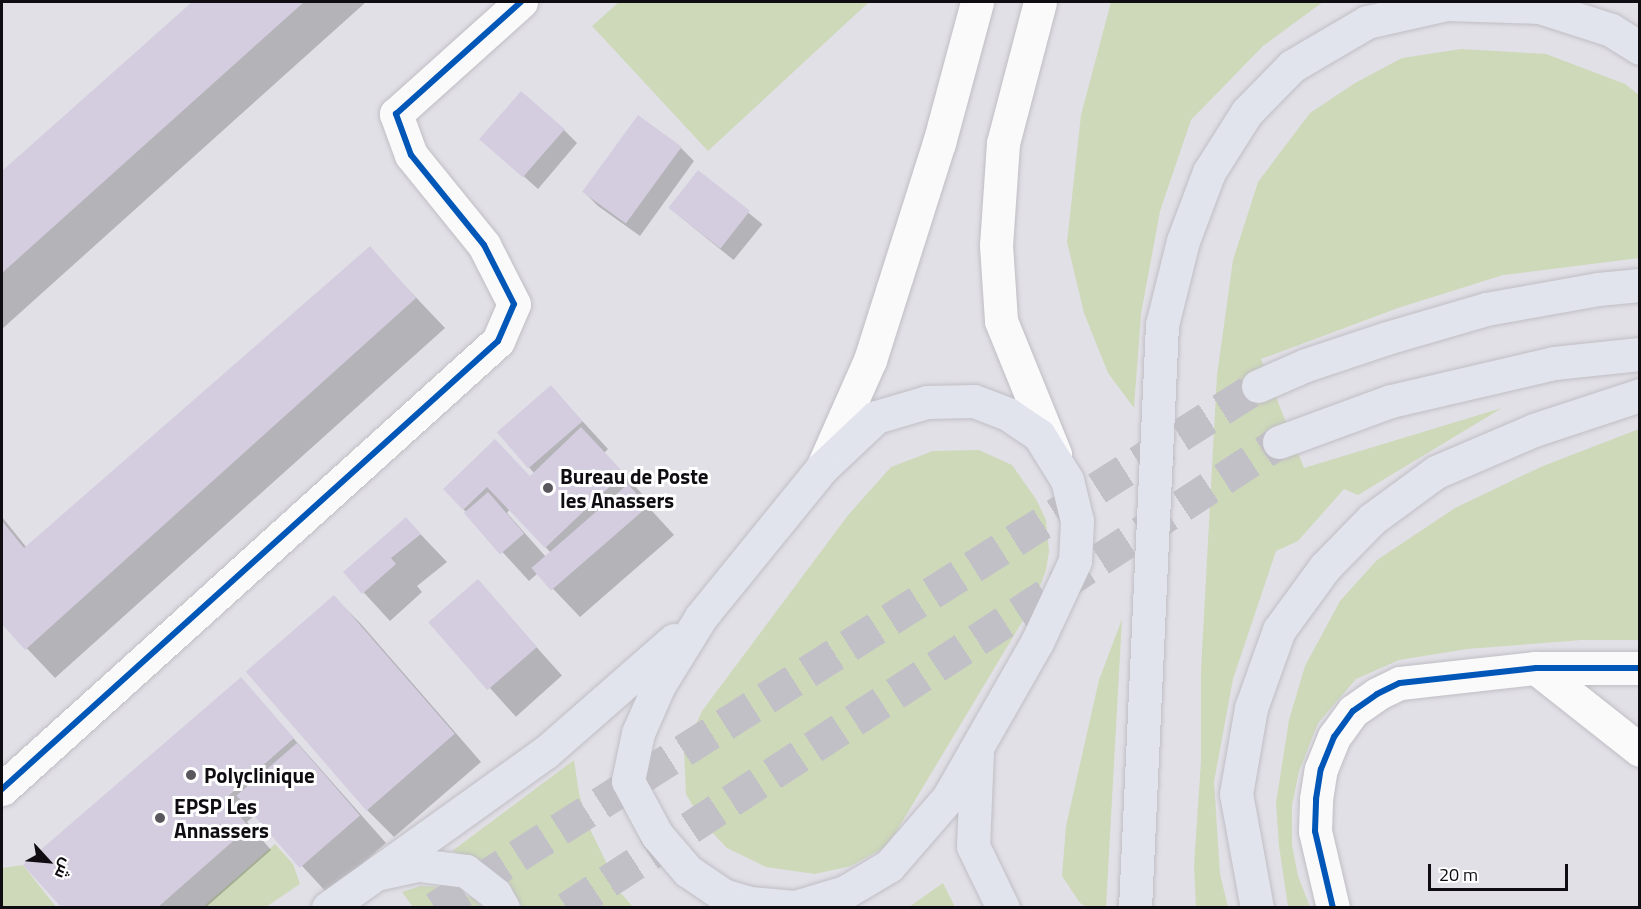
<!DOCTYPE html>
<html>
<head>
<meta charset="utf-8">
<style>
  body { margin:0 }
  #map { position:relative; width:1641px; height:909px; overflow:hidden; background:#e2e0e7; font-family:"Titillium Web",Cairo,sans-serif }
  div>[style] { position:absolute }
  .green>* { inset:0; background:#cdd9b9 }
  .shadow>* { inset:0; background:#0003; transform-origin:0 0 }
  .building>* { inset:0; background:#d4cddf; transform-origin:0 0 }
  .highway-tunnel>* { height:33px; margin-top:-16.5px; transform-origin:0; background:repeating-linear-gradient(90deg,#c2c0c7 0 33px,transparent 0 49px) }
  .roads { filter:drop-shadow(0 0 2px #c0bec4) drop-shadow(0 0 2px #c0bec4) }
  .street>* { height:33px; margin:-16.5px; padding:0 16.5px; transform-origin:16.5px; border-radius:16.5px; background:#fbfafb }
  .secondary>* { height:33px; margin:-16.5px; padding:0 16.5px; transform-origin:16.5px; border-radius:16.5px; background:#fbfafb }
  .highway>* { height:33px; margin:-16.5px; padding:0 16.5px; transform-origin:16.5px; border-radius:16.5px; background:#e1e4ed }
  .cycleway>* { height:6px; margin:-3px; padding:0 3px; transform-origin:3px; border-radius:3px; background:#0057b8 }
  .dots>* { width:16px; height:16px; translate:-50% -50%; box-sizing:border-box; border:3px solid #fff; border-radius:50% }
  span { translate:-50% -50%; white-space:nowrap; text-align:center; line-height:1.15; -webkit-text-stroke:6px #fff; paint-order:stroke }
  .poi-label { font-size:21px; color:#0f0d11; font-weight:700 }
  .left { translate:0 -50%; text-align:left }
  .frame { position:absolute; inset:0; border:3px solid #0f0d11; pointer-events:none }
  .north { position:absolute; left:18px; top:831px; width:60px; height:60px; -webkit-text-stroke:4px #fff; paint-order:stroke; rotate:116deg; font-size:16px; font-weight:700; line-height:24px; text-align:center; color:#0f0d11 }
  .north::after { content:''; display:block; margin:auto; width:21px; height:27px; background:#0f0d11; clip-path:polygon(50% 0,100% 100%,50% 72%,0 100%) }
  .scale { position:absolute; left:1428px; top:864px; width:140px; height:27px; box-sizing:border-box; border:3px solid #0f0d11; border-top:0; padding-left:8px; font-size:18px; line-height:21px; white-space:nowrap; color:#0f0d11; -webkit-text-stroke:4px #fff; paint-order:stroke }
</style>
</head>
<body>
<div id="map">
  <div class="green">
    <i style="clip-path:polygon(619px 2px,869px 2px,708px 151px,592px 26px)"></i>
    <i style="clip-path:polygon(1111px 2px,1323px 2px,1263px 46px,1191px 120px,1160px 211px,1141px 314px,1134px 408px,1108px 373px,1084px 313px,1067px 242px,1081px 115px)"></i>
    <i style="clip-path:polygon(1461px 49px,1546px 54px,1625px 84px,1639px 95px,1639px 258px,1503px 275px,1398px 308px,1261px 359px,1304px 468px,1502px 408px,1358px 495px,1344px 489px,1298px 541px,1276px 551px,1233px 679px,1214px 782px,1220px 874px,1228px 907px,1196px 908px,1194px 865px,1201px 761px,1201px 670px,1217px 375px,1233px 260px,1258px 182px,1310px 113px,1355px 83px,1402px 58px)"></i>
    <i style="clip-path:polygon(1639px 429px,1639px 640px,1582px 640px,1467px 649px,1399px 660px,1356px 679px,1318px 723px,1299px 771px,1292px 805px,1292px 845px,1298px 876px,1310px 907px,1288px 907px,1279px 846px,1276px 803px,1289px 720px,1305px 666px,1340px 601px,1377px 560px,1455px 508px,1543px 466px)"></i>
    <i style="clip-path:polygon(979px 450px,1012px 465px,1036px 499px,1046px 520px,1049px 551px,1046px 570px,1034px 602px,896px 832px,884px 848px,851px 866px,815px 874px,766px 867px,727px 848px,702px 822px,686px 794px,684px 750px,702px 711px,849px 514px,891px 467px,933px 451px)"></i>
    <i style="clip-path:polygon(1122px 619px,1106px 907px,1087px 907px,1080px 903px,1062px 876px,1066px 826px,1099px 680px)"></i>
    <i style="clip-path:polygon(574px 760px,579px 793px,589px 827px,621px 893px,633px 907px,522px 907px,508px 882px,489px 865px,452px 851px)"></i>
    <i style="clip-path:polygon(275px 844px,293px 864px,300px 884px,266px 907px,203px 907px)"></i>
    <i style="clip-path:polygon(23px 865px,56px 907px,2px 907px,2px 868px)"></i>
    <i style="clip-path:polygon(943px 883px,955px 907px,909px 907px)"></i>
    <i style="clip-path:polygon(420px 886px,442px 887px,475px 899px,481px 907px,413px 907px,402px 892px)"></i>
  </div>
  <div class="shadow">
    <i style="clip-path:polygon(194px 2px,366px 2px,2px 329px,2px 173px)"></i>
    <i style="clip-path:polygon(564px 130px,577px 143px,538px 189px,482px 139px)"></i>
    <i style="clip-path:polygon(681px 148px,694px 161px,640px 236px,598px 206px,585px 193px)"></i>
    <i style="left:698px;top:172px;width:83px;height:46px;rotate:39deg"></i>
    <i style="clip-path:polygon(369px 248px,445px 328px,55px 678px,2px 622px,2px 517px,27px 548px)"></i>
    <i style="clip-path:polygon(evenodd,551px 387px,608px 449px,604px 453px,645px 497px,642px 500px,674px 535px,580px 617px,538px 573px,529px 581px,445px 489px,530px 477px,534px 473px,499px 433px,551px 387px,510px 509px,551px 553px,546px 557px,507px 513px,510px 509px)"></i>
    <i style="clip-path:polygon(406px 519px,447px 562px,417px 586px,422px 592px,390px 621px,345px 572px)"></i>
    <i style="left:477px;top:581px;width:127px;height:62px;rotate:48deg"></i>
    <i style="clip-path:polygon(334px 597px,361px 624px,481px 762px,394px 837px,367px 810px)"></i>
    <i style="clip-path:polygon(241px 679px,386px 843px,328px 894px,255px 815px,247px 822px,271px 850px,205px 908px,64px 908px)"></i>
  </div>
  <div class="building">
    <i style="clip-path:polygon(192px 2px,304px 2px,2px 273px,2px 171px)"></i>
    <i style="left:521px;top:91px;width:58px;height:64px;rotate:41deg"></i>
    <i style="left:638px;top:115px;width:54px;height:95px;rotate:36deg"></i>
    <i style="left:698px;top:170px;width:66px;height:48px;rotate:38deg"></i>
    <i style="clip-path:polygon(370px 246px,416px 298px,25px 650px,2px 624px,2px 521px,24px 548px)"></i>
    <i style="left:551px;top:385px;width:48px;height:72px;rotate:49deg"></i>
    <i style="clip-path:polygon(581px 427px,624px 473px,545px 548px,487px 487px,463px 510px,443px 489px,495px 439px,530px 476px)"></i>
    <i style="left:628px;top:484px;width:30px;height:128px;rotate:49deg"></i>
    <i style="left:488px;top:492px;width:55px;height:32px;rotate:49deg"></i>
    <i style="clip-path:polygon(406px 517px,421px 534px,391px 558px,396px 564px,362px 594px,343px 572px)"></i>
    <i style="left:478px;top:579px;width:90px;height:66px;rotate:49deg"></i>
    <i style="left:334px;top:595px;width:184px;height:117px;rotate:49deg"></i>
    <i style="clip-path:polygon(241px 677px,294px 738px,225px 799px,249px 827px,157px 908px,62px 908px,23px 865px)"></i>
    <i style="left:297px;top:743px;width:96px;height:80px;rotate:49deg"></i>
  </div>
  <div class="highway-tunnel">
    <i style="left:435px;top:908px;width:975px;rotate:-32.39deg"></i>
    <i style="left:567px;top:908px;width:851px;rotate:-33.2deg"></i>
  </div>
  <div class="roads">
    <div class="street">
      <i style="left:1536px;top:668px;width:132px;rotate:38.3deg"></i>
      <i style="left:2px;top:789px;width:668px;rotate:-42.09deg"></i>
      <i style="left:498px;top:341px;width:40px;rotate:-66.6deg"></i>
      <i style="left:514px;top:304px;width:66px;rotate:-117deg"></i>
      <i style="left:484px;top:245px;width:116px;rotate:-129deg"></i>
      <i style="left:411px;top:155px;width:44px;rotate:-110.1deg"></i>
      <i style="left:396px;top:114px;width:168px;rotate:-41.9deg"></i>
    </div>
    <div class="secondary">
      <i style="left:1040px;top:2px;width:146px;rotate:104.7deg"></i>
      <i style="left:1003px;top:143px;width:102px;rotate:93.9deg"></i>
      <i style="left:996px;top:245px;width:76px;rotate:86.2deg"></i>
      <i style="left:1001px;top:321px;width:144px;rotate:67.9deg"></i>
      <i style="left:823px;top:466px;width:116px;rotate:-66.1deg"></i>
      <i style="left:870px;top:360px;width:228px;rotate:-72.4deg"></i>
      <i style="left:939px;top:143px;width:146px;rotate:-74.9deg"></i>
      <i style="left:1333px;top:908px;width:79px;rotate:-103.2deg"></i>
      <i style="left:1315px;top:831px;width:32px;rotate:-88deg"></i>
      <i style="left:1316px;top:799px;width:30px;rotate:-81deg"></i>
      <i style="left:1321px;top:769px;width:35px;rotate:-68deg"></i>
      <i style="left:1334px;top:737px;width:32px;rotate:-54deg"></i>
      <i style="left:1353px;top:711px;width:29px;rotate:-35deg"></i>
      <i style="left:1377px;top:694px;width:25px;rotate:-26deg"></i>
      <i style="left:1400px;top:683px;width:137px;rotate:-6.3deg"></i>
      <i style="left:1536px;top:668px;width:104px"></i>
    </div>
    <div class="highway">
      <i style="left:1524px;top:2px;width:91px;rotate:17.8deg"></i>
      <i style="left:1611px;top:30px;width:34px;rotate:32deg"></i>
      <i style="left:1258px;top:386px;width:52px;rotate:-23.6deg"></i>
      <i style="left:1306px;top:365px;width:85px;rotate:-18.4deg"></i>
      <i style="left:1387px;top:338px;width:103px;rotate:-16.3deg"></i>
      <i style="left:1486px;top:309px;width:114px;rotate:-10.1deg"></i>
      <i style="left:1598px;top:289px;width:42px;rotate:-5.4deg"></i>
      <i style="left:1279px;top:442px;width:119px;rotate:-20.1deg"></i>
      <i style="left:1391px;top:401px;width:167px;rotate:-13.1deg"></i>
      <i style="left:1554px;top:363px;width:86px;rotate:-6deg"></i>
      <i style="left:977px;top:751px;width:95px;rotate:92.4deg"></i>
      <i style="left:973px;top:846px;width:69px;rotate:64.2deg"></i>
      <i style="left:380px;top:873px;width:39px;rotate:-12deg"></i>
      <i style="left:418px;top:865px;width:48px;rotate:7.1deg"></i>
      <i style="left:466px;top:871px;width:37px;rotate:38deg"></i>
      <i style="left:495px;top:894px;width:16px;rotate:60deg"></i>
      <i style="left:328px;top:908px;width:268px;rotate:-35.6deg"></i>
      <i style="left:546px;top:752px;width:170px;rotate:-41.2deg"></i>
      <i style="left:789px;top:908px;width:6px;rotate:-9deg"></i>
      <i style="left:795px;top:907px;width:52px;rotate:-16.7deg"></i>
      <i style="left:845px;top:892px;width:51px;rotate:-30.6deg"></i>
      <i style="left:889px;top:866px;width:90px;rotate:-49.1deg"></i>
      <i style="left:948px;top:798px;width:180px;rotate:-60.3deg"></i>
      <i style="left:1037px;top:642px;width:89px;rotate:-64.9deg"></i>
      <i style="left:1075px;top:561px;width:40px;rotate:-87.1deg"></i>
      <i style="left:1077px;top:521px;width:42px;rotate:-103.7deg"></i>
      <i style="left:1067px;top:480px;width:53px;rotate:-121.9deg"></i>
      <i style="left:1039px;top:435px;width:37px;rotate:-146deg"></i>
      <i style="left:1008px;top:414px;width:36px;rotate:-159deg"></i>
      <i style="left:974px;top:401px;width:47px;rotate:178.8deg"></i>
      <i style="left:927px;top:402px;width:53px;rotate:163.6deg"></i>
      <i style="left:876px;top:417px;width:74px;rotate:136.6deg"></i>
      <i style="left:822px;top:468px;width:192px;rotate:129.1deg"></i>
      <i style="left:701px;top:617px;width:80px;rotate:121.7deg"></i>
      <i style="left:659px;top:685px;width:52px;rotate:113.6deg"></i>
      <i style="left:638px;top:733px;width:49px;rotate:101.8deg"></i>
      <i style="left:628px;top:781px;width:61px;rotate:61.8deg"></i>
      <i style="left:657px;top:835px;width:48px;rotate:49.3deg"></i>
      <i style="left:688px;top:871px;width:42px;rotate:34.4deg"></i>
      <i style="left:723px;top:895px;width:27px;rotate:17deg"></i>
      <i style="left:749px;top:903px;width:46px;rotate:5deg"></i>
      <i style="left:1135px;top:908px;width:584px;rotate:-87.35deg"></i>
      <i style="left:1162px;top:325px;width:87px;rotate:-76deg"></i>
      <i style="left:1183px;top:241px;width:74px;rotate:-69.4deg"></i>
      <i style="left:1209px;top:172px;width:71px;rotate:-57.7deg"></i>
      <i style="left:1247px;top:112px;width:64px;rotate:-45.6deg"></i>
      <i style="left:1292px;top:66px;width:87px;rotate:-30.4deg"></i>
      <i style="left:1367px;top:22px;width:81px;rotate:-12.8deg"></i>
      <i style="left:1446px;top:4px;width:97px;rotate:1.8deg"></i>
      <i style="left:1257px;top:908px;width:116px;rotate:-100.4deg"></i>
      <i style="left:1236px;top:794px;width:87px;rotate:-80.1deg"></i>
      <i style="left:1251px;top:708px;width:83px;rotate:-70.3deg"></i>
      <i style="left:1279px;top:630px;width:78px;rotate:-53.9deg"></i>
      <i style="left:1325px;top:567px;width:67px;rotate:-45.6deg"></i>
      <i style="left:1372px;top:519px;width:79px;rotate:-36.3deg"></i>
      <i style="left:1436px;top:472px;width:107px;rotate:-23.2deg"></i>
      <i style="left:1534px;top:430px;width:112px;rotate:-18.3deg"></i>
    </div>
  </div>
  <div class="cycleway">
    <i style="left:2px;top:789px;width:668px;rotate:-42.09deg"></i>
    <i style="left:498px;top:341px;width:40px;rotate:-66.6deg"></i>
    <i style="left:514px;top:304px;width:66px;rotate:-117deg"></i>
    <i style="left:484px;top:245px;width:116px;rotate:-129deg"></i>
    <i style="left:411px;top:155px;width:44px;rotate:-110.1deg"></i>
    <i style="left:396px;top:114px;width:168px;rotate:-41.9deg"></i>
    <i style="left:1333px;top:908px;width:79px;rotate:-103.2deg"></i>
    <i style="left:1315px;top:831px;width:32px;rotate:-88deg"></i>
    <i style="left:1316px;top:799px;width:30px;rotate:-81deg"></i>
    <i style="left:1321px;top:769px;width:35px;rotate:-68deg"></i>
    <i style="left:1334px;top:737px;width:32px;rotate:-54deg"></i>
    <i style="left:1353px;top:711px;width:29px;rotate:-35deg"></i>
    <i style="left:1377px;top:694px;width:25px;rotate:-26deg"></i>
    <i style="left:1400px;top:683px;width:137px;rotate:-6.3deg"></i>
    <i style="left:1536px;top:668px;width:104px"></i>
  </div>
  <div class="dots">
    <i style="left:548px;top:488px;background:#59575c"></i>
    <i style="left:191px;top:775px;background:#59575c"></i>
    <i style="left:160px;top:818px;background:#59575c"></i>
  </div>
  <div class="poi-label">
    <span class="left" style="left:560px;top:488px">Bureau de Poste<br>les Anassers</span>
    <span class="left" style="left:204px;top:775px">Polyclinique</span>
    <span class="left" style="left:174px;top:818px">EPSP Les<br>Annassers</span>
  </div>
  <div class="frame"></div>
  <div class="north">ش</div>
  <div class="scale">20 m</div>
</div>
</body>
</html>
